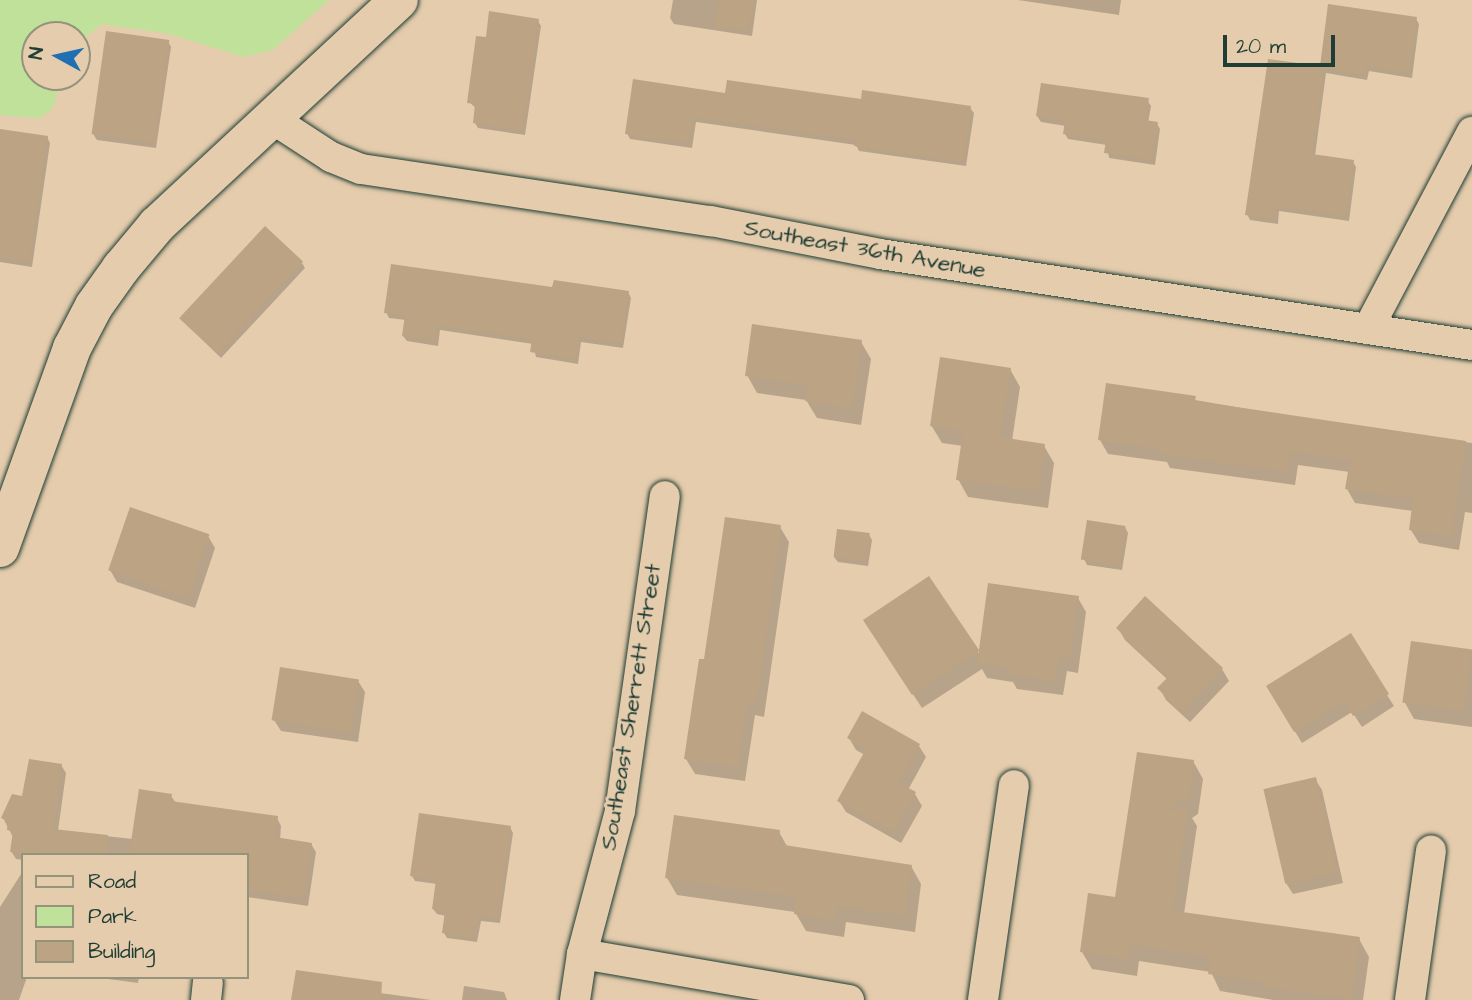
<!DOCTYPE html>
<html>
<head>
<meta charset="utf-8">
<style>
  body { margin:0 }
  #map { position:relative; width:1472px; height:1000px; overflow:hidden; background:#e5ccad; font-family:"Architects Daughter",sans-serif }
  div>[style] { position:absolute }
  .green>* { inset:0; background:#bfe19a }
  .shadow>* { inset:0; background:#0003 }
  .building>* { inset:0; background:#bca383; transform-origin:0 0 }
  .roads { filter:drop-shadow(0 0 2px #1f3d34) drop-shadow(0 0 2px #1f3d34) }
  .minor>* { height:30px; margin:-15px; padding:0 15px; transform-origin:15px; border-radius:15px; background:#e5ccad }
  .primary>* { height:38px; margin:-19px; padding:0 19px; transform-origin:19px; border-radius:19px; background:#e5ccad }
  span { translate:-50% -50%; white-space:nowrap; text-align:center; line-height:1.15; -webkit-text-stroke:6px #e5ccad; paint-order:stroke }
  .street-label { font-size:23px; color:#1f3d34 }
  .legend { position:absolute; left:21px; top:853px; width:228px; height:126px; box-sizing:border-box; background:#e5ccad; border:2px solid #96937d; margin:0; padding:9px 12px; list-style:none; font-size:21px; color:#1f3d34 }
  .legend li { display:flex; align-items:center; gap:14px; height:35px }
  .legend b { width:35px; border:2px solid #96937d }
  .north { position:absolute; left:21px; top:21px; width:70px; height:70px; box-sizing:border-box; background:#e5ccad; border:2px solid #96937d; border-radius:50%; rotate:278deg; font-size:19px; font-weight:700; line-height:28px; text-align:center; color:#1f3d34 }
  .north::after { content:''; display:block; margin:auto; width:24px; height:32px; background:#1f6fb2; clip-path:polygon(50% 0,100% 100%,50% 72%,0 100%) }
  .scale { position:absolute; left:1223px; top:35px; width:112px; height:32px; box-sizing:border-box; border:4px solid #1f3d34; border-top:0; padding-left:9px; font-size:21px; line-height:24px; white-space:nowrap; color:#1f3d34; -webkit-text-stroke:5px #e5ccad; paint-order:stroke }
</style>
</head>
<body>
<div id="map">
  <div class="green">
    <i style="clip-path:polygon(0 0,329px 0,273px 50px,244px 57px,169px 34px,102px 24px,77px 44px,77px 35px,35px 35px,35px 77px,62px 77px,53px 108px,40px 118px,0 115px)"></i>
  </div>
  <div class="shadow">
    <i style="clip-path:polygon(673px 0,757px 0,752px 36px,674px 24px,670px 18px)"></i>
    <i style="clip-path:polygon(1018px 0,1121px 0,1119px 15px)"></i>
    <i style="clip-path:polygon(1416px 19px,1419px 24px,1412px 78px,1369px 71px,1367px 80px,1326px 73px,1315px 156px,1353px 162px,1356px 167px,1349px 221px,1279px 211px,1278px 224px,1250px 220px,1247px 214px,1321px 68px)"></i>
    <i style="clip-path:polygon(538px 21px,541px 26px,525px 135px,478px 128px,475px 123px,477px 109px,469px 102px,487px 39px)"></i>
    <i style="clip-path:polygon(168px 41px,171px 47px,156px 148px,97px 140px,93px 134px)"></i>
    <i style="clip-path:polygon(726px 95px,970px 108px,974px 113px,966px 166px,859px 151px,856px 145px,696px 122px,692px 148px,630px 139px,627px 133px)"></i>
    <i style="clip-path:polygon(1147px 100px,1151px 106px,1148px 123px,1157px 124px,1160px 129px,1155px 165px,1109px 158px,1107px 145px,1068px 139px,1065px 134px,1066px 126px,1041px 122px,1037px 116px)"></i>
    <i style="clip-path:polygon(0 130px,47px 137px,50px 143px,32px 267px,0 262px)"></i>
    <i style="clip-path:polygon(302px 263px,305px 268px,221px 358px,181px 319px)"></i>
    <i style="clip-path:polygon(554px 289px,628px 292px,631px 298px,623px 348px,581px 342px,578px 364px,536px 357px,533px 344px,440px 330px,438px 346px,407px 341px,403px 336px,406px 320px,389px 318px,386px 312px)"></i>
    <i style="clip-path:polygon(861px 342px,871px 359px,861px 425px,817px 418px,806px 400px,757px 393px,747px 375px)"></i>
    <i style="clip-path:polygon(1010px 369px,1020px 387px,1012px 441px,1044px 446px,1054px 463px,1048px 508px,968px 497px,958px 479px,963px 446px,942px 443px,931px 425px)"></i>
    <i style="clip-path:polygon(1108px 385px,1335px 424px,1472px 443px,1472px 513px,1465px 512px,1459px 550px,1419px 543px,1411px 530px,1413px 511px,1355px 503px,1347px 489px,1350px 472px,1298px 465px,1295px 485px,1170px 468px,1167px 462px,1108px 454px,1100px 440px)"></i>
    <i style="clip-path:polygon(780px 527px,789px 542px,764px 717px,755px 715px,745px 781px,695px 774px,686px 759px,705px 661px)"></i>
    <i style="clip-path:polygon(1125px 527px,1128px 533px,1122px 570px,1087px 565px,1084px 559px)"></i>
    <i style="clip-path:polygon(869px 535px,872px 540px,868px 566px,838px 562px,834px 557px)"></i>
    <i style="clip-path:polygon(208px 536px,215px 548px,195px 608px,117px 582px,110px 570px)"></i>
    <i style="clip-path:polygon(929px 578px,980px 655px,1078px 598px,1086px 612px,1078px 673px,1067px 671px,1063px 695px,1017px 689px,1013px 682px,987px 678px,982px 669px,922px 708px,874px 635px)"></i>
    <i style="clip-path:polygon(1146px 598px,1222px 669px,1229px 681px,1190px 722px,1166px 700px,1160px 689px,1168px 680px,1125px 640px,1118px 628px)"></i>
    <i style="clip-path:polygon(1472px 652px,1472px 727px,1414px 719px,1404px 701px)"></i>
    <i style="clip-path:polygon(358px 681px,365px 692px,358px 742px,281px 731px,274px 720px)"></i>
    <i style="clip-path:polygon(1268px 687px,1387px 695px,1394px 706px,1362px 727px,1352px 712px,1302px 743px)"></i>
    <i style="clip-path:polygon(863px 714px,919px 746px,926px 757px,908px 790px,915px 794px,922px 806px,901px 843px,846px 812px,839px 801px,865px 755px,856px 750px,849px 738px)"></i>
    <i style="clip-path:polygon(1138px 754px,1193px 761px,1203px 779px,1198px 814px,1192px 818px,1197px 826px,1184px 914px,1359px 939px,1369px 957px,1363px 1000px,1273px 1000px,1220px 991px,1211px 972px,1139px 961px,1137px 976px,1092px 969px,1082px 952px,1117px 899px)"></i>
    <i style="clip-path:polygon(61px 765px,66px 773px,58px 831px,133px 839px,171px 796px,176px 803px,277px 818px,281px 826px,280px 840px,311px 844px,316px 852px,308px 906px,247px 897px,247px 855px,23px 855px,23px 860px,16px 859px,11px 851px,13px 837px,3px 818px)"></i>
    <i style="clip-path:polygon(1315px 779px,1322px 790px,1343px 883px,1293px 894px,1286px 883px)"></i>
    <i style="clip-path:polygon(510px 827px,513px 833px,500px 923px,481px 921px,477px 942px,447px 938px,444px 933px,446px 916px,437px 914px,433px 909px,437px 884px,415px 881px,412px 876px)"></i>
    <i style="clip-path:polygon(779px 832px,788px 848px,911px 866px,921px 884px,915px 932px,846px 922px,844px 937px,806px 931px,795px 912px,677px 895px,667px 878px)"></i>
    <i style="clip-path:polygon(23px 871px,23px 977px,27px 977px,19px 1000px,0 1000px,0 907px)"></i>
    <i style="clip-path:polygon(93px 977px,139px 977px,138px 983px)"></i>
    <i style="clip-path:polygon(464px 986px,504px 992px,507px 1000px,462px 1000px)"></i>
    <i style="clip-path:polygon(373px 992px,431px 1000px,293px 1000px)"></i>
  </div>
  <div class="building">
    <i style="clip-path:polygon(719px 0,754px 0,749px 31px,715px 27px)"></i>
    <i style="clip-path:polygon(1328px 4px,1417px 17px,1409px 73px,1366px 66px,1364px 75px,1324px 68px,1312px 154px,1354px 160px,1346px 216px,1277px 206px,1275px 219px,1245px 215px,1268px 59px,1320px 66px)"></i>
    <i style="clip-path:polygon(489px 11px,539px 19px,523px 130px,473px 123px,475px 104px,467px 103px,476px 36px,486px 37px)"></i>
    <i style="left:106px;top:31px;width:64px;height:104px;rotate:8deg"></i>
    <i style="clip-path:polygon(633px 79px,725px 93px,727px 80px,861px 99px,862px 90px,971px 106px,964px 162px,854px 146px,855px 140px,693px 117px,689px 143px,625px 134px)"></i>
    <i style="clip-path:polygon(1041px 83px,1149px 98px,1145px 120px,1158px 122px,1152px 160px,1104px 153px,1106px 140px,1063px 134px,1065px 121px,1036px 116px)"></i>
    <i style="clip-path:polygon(0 129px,48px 136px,29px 262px,0 257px)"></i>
    <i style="left:265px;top:226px;width:52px;height:126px;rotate:43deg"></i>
    <i style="clip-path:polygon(391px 264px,552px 287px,554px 280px,629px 291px,621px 343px,579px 337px,575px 359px,530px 352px,532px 339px,437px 325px,435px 341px,402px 336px,405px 315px,384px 313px)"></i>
    <i style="clip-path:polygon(752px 324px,862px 340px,852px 408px,805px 401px,807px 385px,745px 376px)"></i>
    <i style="clip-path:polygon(940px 357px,1011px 368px,1000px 437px,1045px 444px,1038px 491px,956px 480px,963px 431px,930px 426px)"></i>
    <i style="clip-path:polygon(1106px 383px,1196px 396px,1195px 401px,1466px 441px,1452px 536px,1409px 530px,1413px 499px,1345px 489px,1350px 460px,1291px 451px,1288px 472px,1160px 454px,1160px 449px,1098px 440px)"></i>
    <i style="left:130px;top:507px;width:84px;height:67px;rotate:19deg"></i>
    <i style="clip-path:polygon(725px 517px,781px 525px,757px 702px,747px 701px,738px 767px,684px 759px,699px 659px,704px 659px)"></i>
    <i style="left:1087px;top:520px;width:39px;height:40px;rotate:9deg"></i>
    <i style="left:837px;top:529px;width:33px;height:28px;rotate:7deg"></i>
    <i style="clip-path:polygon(929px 576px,979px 650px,988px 583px,1079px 596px,1070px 659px,1059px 657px,1055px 681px,1006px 674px,1008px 668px,977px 663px,979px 651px,912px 695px,863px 620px)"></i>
    <i style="clip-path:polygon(1145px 596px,1223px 668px,1182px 712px,1157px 688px,1168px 677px,1116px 628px)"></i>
    <i style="clip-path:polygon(1351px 633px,1389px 694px,1353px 716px,1344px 701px,1294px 732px,1266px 686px)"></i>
    <i style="left:1411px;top:641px;width:62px;height:62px;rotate:8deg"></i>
    <i style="left:280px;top:667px;width:80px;height:54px;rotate:9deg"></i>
    <i style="clip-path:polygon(862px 711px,920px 744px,899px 783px,916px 792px,894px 832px,837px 801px,866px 749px,847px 738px)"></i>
    <i style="clip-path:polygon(1137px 752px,1194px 760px,1189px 796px,1164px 812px,1188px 806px,1173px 908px,1168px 910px,1360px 937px,1352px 999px,1263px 987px,1264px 982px,1208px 974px,1211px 957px,1130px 944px,1128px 959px,1080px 952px,1088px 893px,1115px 897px)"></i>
    <i style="clip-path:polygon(29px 759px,62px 764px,53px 829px,108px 835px,107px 855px,10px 852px,13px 831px,7px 830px,8px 821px,1px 818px,12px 794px,22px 796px)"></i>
    <i style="left:1316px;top:777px;width:97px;height:54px;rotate:77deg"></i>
    <i style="clip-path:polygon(139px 789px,172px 794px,171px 801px,278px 816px,275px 837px,312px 843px,304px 898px,247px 890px,247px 855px,129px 855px)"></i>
    <i style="clip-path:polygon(419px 813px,511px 826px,498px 918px,478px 916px,474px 938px,442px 933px,445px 911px,432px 909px,436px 880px,410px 876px)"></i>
    <i style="clip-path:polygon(674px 815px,780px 830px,778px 844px,912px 865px,905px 916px,837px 906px,834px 920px,794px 914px,796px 897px,665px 878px)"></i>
    <i style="clip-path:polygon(296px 970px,382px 982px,381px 1000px,291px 1000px)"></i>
  </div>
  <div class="roads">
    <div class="minor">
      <i style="left:271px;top:118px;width:72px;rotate:33deg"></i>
      <i style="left:331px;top:157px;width:32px;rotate:22deg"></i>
      <i style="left:361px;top:169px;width:354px;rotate:8.5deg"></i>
      <i style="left:711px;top:221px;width:172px;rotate:11deg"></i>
      <i style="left:880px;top:254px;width:599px;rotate:8.74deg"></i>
      <i style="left:1368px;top:329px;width:223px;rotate:-62.2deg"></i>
      <i style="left:582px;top:954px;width:271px;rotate:9.8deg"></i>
      <i style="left:206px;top:1000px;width:18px;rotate:-84deg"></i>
      <i style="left:575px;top:1000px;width:47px;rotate:-81.3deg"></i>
      <i style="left:582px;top:954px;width:148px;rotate:-75.1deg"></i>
      <i style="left:620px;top:811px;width:318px;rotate:-81.9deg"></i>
      <i style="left:983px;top:1000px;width:217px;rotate:-81.8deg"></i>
      <i style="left:1410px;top:1000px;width:151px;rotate:-82deg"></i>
    </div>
    <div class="primary">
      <i style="left:0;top:548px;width:213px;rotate:-70.2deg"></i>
      <i style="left:72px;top:348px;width:47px;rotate:-62.4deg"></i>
      <i style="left:94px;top:306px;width:47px;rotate:-54.6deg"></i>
      <i style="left:121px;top:268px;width:56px;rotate:-50.1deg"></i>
      <i style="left:157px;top:225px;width:330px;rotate:-42.9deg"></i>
    </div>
  </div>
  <div class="street-label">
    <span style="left:865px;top:249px;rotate:10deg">Southeast 36th Avenue</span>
    <span style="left:631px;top:707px;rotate:-81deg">Southeast Sherrett Street</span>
  </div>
  <ul class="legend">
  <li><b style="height:9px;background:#e5ccad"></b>Road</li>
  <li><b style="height:19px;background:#bfe19a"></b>Park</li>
  <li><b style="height:19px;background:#bca383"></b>Building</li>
  </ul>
  <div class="north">N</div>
  <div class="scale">20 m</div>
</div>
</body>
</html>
